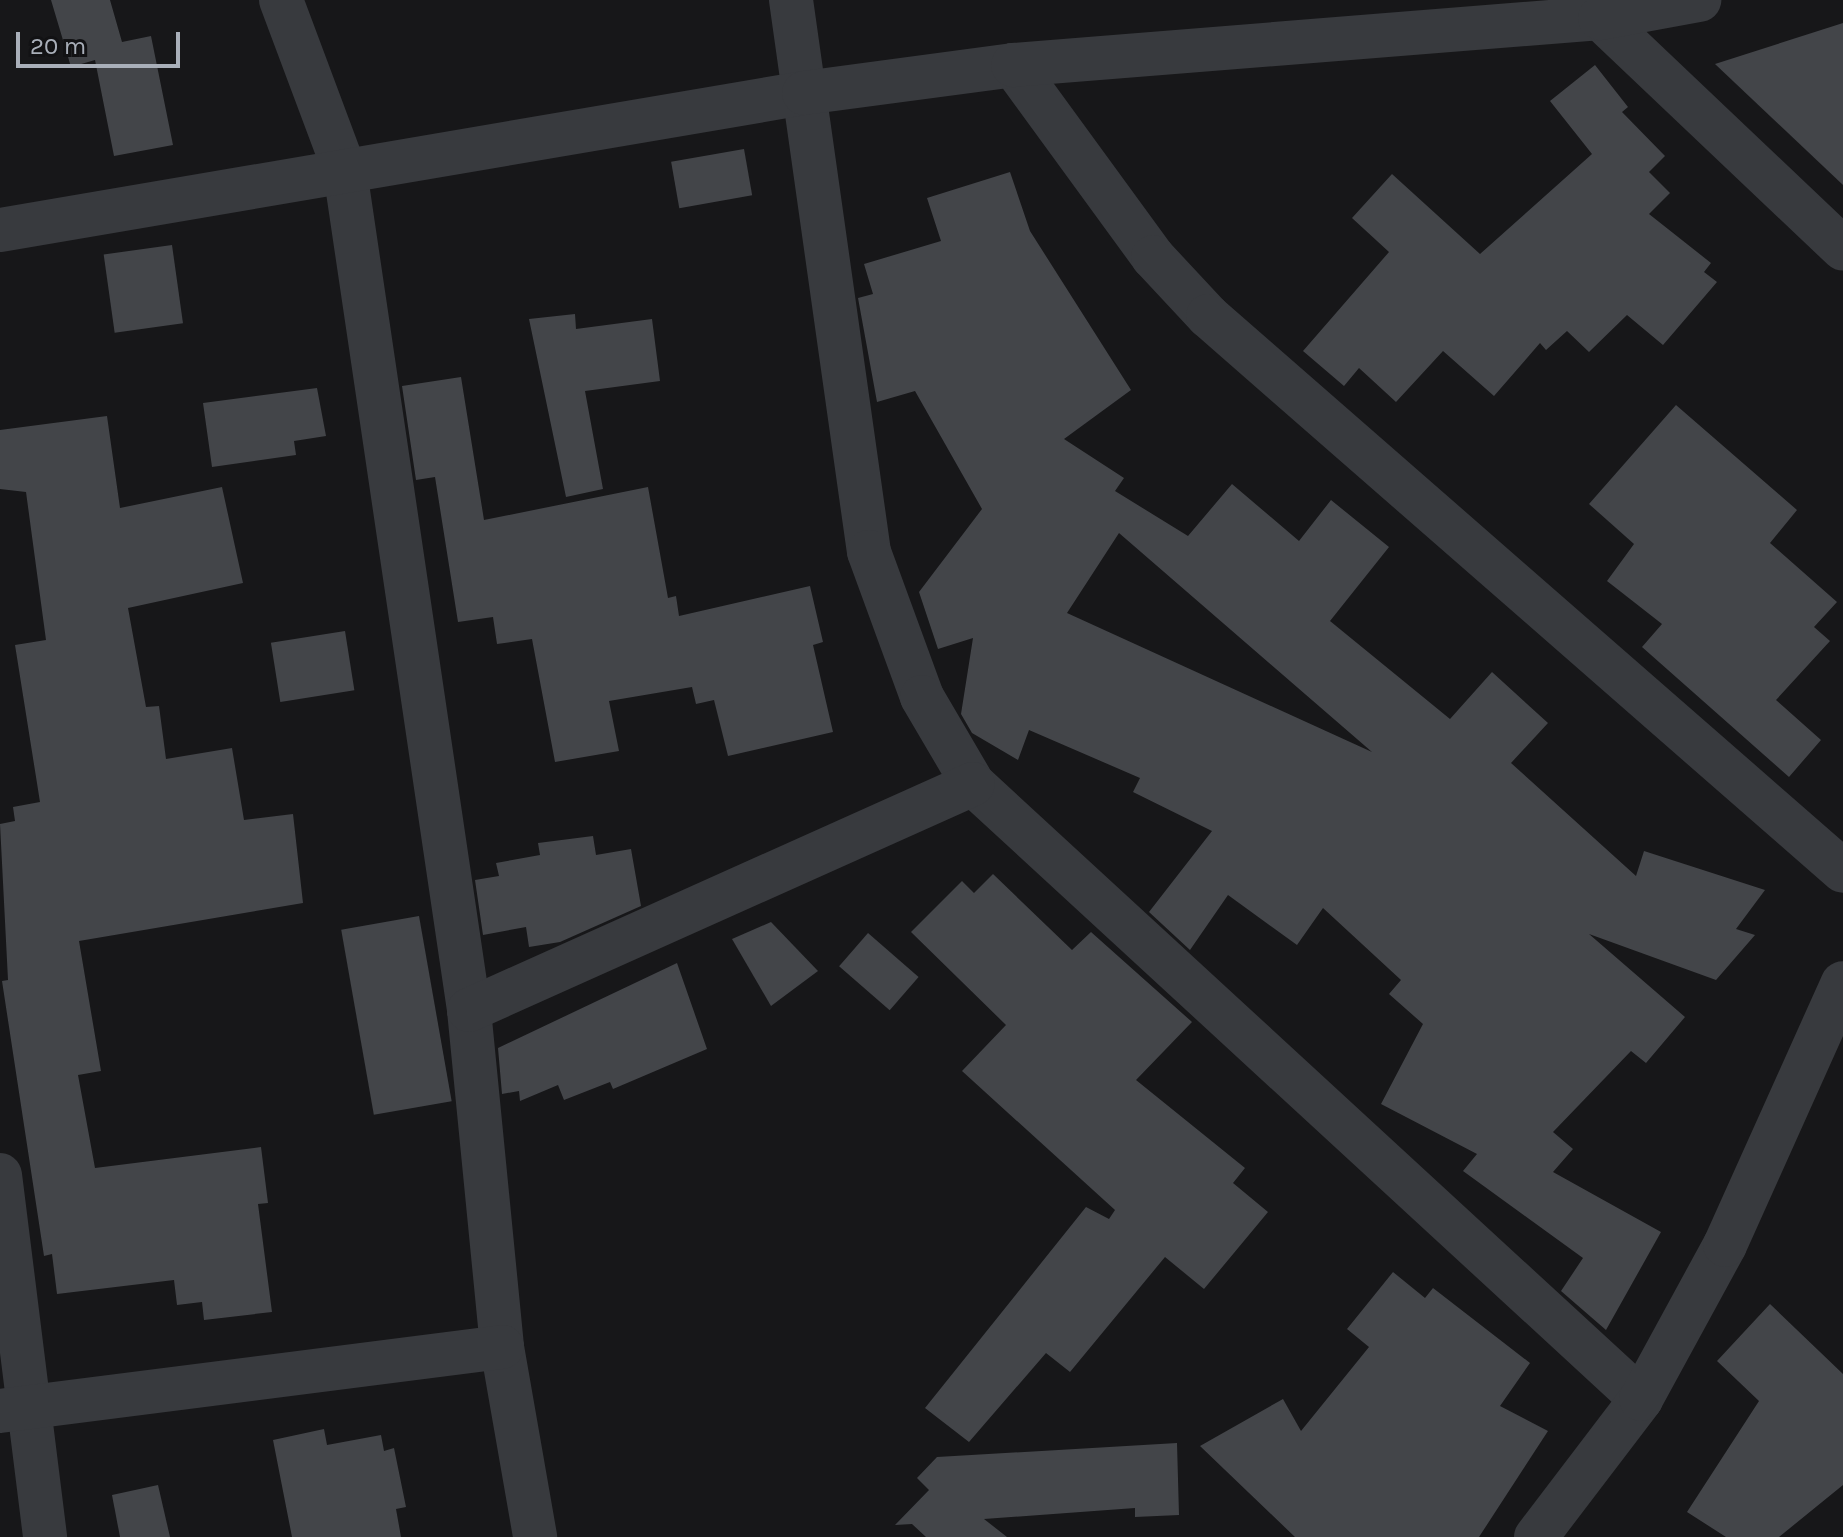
<!DOCTYPE html>
<html>
<head>
<meta charset="utf-8">
<style>
  body { margin:0 }
  #map { position:relative; width:1843px; height:1537px; overflow:hidden; background:#171719; font-family:Karla,sans-serif }
  div>[style] { position:absolute }
  .building>* { inset:0; background:#434549; transform-origin:0 0 }
  .minor>* { height:44px; margin:-22px; padding:0 22px; transform-origin:22px; border-radius:22px; background:#383a3e }
  span { translate:-50% -50%; white-space:nowrap; text-align:center; line-height:1.15; -webkit-text-stroke:6px #121214; paint-order:stroke }
  .scale { position:absolute; left:16px; top:32px; width:164px; height:36px; box-sizing:border-box; border:4px solid #a9afb9; border-top:0; padding-left:10px; font-size:24px; line-height:28px; white-space:nowrap; color:#a9afb9; -webkit-text-stroke:6px #121214; paint-order:stroke }
</style>
</head>
<body>
<div id="map">
  <div class="building">
    <i style="clip-path:polygon(51px 0,110px 0,122px 42px,151px 36px,173px 145px,114px 156px,95px 60px,71px 67px)"></i>
    <i style="clip-path:polygon(1843px 23px,1843px 185px,1715px 64px)"></i>
    <i style="clip-path:polygon(1595px 65px,1628px 107px,1622px 112px,1665px 156px,1649px 172px,1670px 193px,1649px 214px,1711px 263px,1704px 272px,1717px 282px,1663px 345px,1627px 315px,1589px 352px,1567px 331px,1546px 350px,1540px 343px,1494px 396px,1443px 351px,1396px 402px,1359px 368px,1344px 386px,1303px 351px,1389px 252px,1352px 218px,1392px 174px,1480px 254px,1592px 154px,1550px 101px)"></i>
    <i style="left:744px;top:149px;width:47px;height:74px;rotate:80deg"></i>
    <i style="clip-path:polygon(evenodd,1010px 172px,1030px 231px,1131px 390px,1064px 439px,1124px 478px,1115px 491px,1188px 536px,1232px 484px,1299px 541px,1331px 500px,1389px 547px,1330px 621px,1450px 719px,1492px 672px,1548px 723px,1511px 763px,1636px 876px,1644px 851px,1765px 890px,1736px 929px,1755px 935px,1716px 980px,1589px 934px,1685px 1017px,1646px 1063px,1631px 1051px,1553px 1132px,1573px 1149px,1553px 1172px,1661px 1232px,1606px 1330px,1561px 1291px,1583px 1258px,1463px 1171px,1477px 1154px,1381px 1104px,1423px 1024px,1389px 994px,1401px 980px,1323px 908px,1297px 945px,1228px 895px,1190px 950px,1149px 912px,1212px 831px,1133px 792px,1140px 778px,1029px 730px,1018px 760px,972px 733px,961px 714px,973px 638px,938px 649px,919px 592px,982px 509px,915px 391px,877px 402px,858px 298px,873px 294px,864px 264px,941px 241px,927px 198px,1010px 172px,1119px 533px,1372px 752px,1067px 613px,1119px 533px)"></i>
    <i style="left:172px;top:245px;width:79px;height:69px;rotate:82deg"></i>
    <i style="clip-path:polygon(575px 314px,576px 329px,652px 319px,660px 381px,585px 391px,603px 489px,566px 497px,529px 319px)"></i>
    <i style="clip-path:polygon(461px 377px,484px 520px,648px 487px,668px 598px,676px 596px,679px 616px,810px 586px,823px 642px,813px 645px,833px 732px,728px 756px,714px 700px,696px 704px,692px 687px,609px 701px,619px 751px,555px 762px,532px 639px,497px 644px,493px 617px,458px 622px,435px 477px,416px 480px,402px 386px)"></i>
    <i style="clip-path:polygon(317px 388px,326px 436px,294px 441px,296px 455px,212px 467px,203px 403px)"></i>
    <i style="clip-path:polygon(1676px 405px,1797px 510px,1770px 543px,1837px 602px,1814px 627px,1830px 641px,1776px 700px,1821px 740px,1789px 777px,1642px 647px,1662px 624px,1607px 581px,1634px 544px,1589px 504px)"></i>
    <i style="clip-path:polygon(107px 416px,120px 508px,222px 487px,243px 583px,128px 608px,146px 707px,159px 706px,166px 759px,232px 748px,244px 820px,293px 814px,303px 903px,79px 941px,101px 1071px,78px 1075px,95px 1168px,261px 1147px,268px 1203px,258px 1204px,272px 1312px,204px 1320px,202px 1302px,177px 1305px,174px 1280px,57px 1294px,52px 1254px,44px 1256px,2px 981px,8px 980px,0 824px,15px 821px,13px 807px,40px 802px,15px 645px,46px 640px,26px 492px,0 489px,0 430px)"></i>
    <i style="left:345px;top:631px;width:60px;height:75px;rotate:81deg"></i>
    <i style="clip-path:polygon(593px 836px,596px 855px,631px 849px,641px 906px,560px 942px,529px 947px,526px 927px,483px 935px,475px 880px,499px 876px,496px 863px,540px 855px,538px 843px)"></i>
    <i style="clip-path:polygon(993px 874px,1072px 950px,1091px 932px,1192px 1022px,1136px 1080px,1245px 1168px,1233px 1183px,1268px 1212px,1204px 1289px,1165px 1257px,1070px 1372px,1046px 1353px,969px 1442px,925px 1408px,1086px 1207px,1109px 1219px,1115px 1210px,962px 1071px,1006px 1025px,911px 932px,962px 881px,974px 893px)"></i>
    <i style="left:419px;top:916px;width:188px;height:79px;rotate:80deg"></i>
    <i style="clip-path:polygon(771px 922px,818px 971px,771px 1006px,732px 939px)"></i>
    <i style="left:868px;top:933px;width:67px;height:44px;rotate:41deg"></i>
    <i style="clip-path:polygon(677px 963px,707px 1049px,613px 1089px,610px 1082px,564px 1100px,558px 1085px,520px 1101px,519px 1091px,502px 1094px,498px 1048px)"></i>
    <i style="clip-path:polygon(1393px 1272px,1425px 1298px,1433px 1288px,1530px 1363px,1500px 1406px,1548px 1431px,1479px 1537px,1295px 1537px,1200px 1446px,1283px 1399px,1301px 1431px,1369px 1347px,1347px 1329px)"></i>
    <i style="clip-path:polygon(1770px 1304px,1843px 1374px,1843px 1485px,1779px 1537px,1726px 1537px,1687px 1512px,1759px 1401px,1717px 1361px)"></i>
    <i style="clip-path:polygon(324px 1429px,327px 1445px,381px 1435px,384px 1451px,394px 1448px,406px 1507px,396px 1509px,401px 1537px,292px 1537px,273px 1440px)"></i>
    <i style="clip-path:polygon(1177px 1443px,1179px 1515px,1135px 1517px,1135px 1508px,984px 1519px,1007px 1537px,926px 1537px,912px 1524px,895px 1525px,929px 1490px,917px 1478px,937px 1457px)"></i>
    <i style="clip-path:polygon(158px 1485px,170px 1537px,120px 1537px,112px 1495px)"></i>
  </div>
  <div class="minor">
    <i style="left:281px;top:0;width:183px;rotate:69.5deg"></i>
    <i style="left:345px;top:171px;width:848px;rotate:81.59deg"></i>
    <i style="left:469px;top:1010px;width:339px;rotate:84.4deg"></i>
    <i style="left:502px;top:1347px;width:193px;rotate:80.1deg"></i>
    <i style="left:791px;top:0;width:557px;rotate:81.96deg"></i>
    <i style="left:869px;top:552px;width:154px;rotate:69.9deg"></i>
    <i style="left:922px;top:697px;width:101px;rotate:59.6deg"></i>
    <i style="left:973px;top:784px;width:908px;rotate:42.63deg"></i>
    <i style="left:1600px;top:18px;width:335px;rotate:43.5deg"></i>
    <i style="left:1013px;top:65px;width:238px;rotate:53.9deg"></i>
    <i style="left:1153px;top:257px;width:81px;rotate:47deg"></i>
    <i style="left:1208px;top:316px;width:843px;rotate:41.15deg"></i>
    <i style="left:0;top:230px;width:816px;rotate:-9.67deg"></i>
    <i style="left:804px;top:93px;width:211px;rotate:-7.6deg"></i>
    <i style="left:1013px;top:65px;width:589px;rotate:-4.58deg"></i>
    <i style="left:1600px;top:18px;width:101px;rotate:-10.3deg"></i>
    <i style="left:469px;top:1010px;width:552px;rotate:-24.15deg"></i>
    <i style="left:0;top:1175px;width:365px;rotate:82.9deg"></i>
    <i style="left:0;top:1411px;width:506px;rotate:-7.27deg"></i>
    <i style="left:1536px;top:1537px;width:173px;rotate:-52.7deg"></i>
    <i style="left:1641px;top:1399px;width:175px;rotate:-61.4deg"></i>
    <i style="left:1725px;top:1245px;width:287px;rotate:-65.8deg"></i>
  </div>
  <div class="scale">20 m</div>
</div>
</body>
</html>
